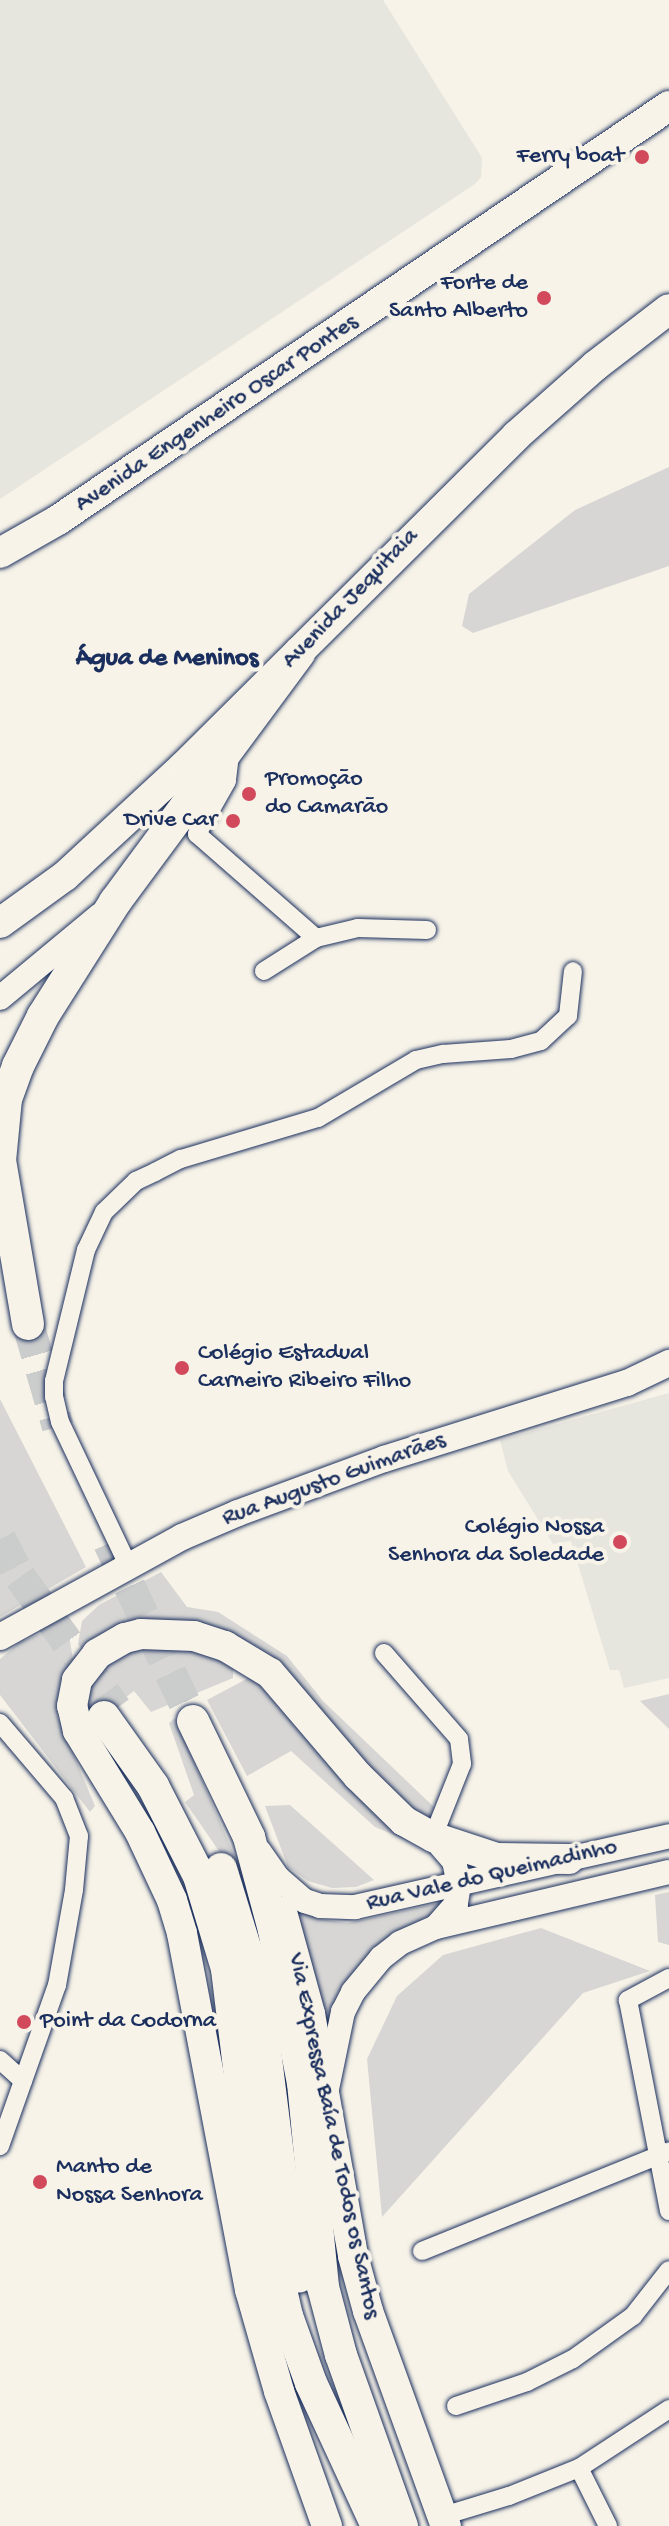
<!DOCTYPE html>
<html>
<head>
<meta charset="utf-8">
<style>
  body { margin:0 }
  #map { position:relative; width:669px; height:2526px; overflow:hidden; background:#f7f3e8; font-family:"Gochi Hand",sans-serif }
  div>[style] { position:absolute }
  .built>* { inset:0; background:#e6e5de }
  .green>* { inset:0; background:#d7d6d4 }
  .trunk-tunnel>* { height:32px; margin-top:-16px; transform-origin:0; background:repeating-linear-gradient(90deg,#cbcccc 0 32px,transparent 0 48px) }
  .roads { filter:drop-shadow(0 0 2px #1b2f5e) drop-shadow(0 0 2px #1b2f5e) }
  .minor>* { height:18px; margin:-9px; padding:0 9px; transform-origin:9px; border-radius:9px; background:#f7f3e8 }
  .tertiary>* { height:24px; margin:-12px; padding:0 12px; transform-origin:12px; border-radius:12px; background:#f7f3e8 }
  .secondary>* { height:26px; margin:-13px; padding:0 13px; transform-origin:13px; border-radius:13px; background:#f7f3e8 }
  .primary>* { height:30px; margin:-15px; padding:0 15px; transform-origin:15px; border-radius:15px; background:#f7f3e8 }
  .trunk>* { height:32px; margin:-16px; padding:0 16px; transform-origin:16px; border-radius:16px; background:#f7f3e8 }
  .dots>* { width:22px; height:22px; translate:-50% -50%; box-sizing:border-box; border:4px solid #f7f3e8; border-radius:50% }
  span { translate:-50% -50%; white-space:nowrap; text-align:center; line-height:1.15; -webkit-text-stroke:8px #f7f3e8; paint-order:stroke }
  .poi-label { font-size:24px; color:#1b2f5e }
  .right { translate:-100% -50%; text-align:right }
  .left { translate:0 -50%; text-align:left }
  .street-label { font-size:24px; color:#1b2f5e }
  .neighbourhood-label { font-size:26px; color:#1b2f5e; font-weight:700 }
</style>
</head>
<body>
<div id="map">
  <div class="built">
    <i style="clip-path:polygon(0 0,383px 0,482px 158px,481px 177px,475px 184px,0 499px)"></i>
    <i style="clip-path:polygon(669px 1393px,669px 1678px,624px 1688px,619px 1670px,610px 1670px,571px 1541px,553px 1544px,508px 1471px,500px 1440px)"></i>
  </div>
  <div class="green">
    <i style="clip-path:polygon(669px 467px,669px 566px,473px 633px,462px 626px,469px 594px,575px 510px)"></i>
    <i style="clip-path:polygon(0 1399px,86px 1567px,0 1617px)"></i>
    <i style="clip-path:polygon(161px 1572px,187px 1607px,218px 1612px,287px 1656px,323px 1701px,435px 1808px,426px 1823px,246px 1645px,83px 1651px,78px 1644px,82px 1621px,99px 1605px)"></i>
    <i style="clip-path:polygon(67px 1622px,73px 1660px,62px 1676px,57px 1715px,95px 1806px,90px 1812px,0 1695px,0 1659px,19px 1643px)"></i>
    <i style="clip-path:polygon(171px 1640px,233px 1663px,233px 1678px,151px 1712px,134px 1691px,87px 1727px,81px 1703px,100px 1665px,126px 1648px)"></i>
    <i style="clip-path:polygon(254px 1675px,295px 1715px,363px 1802px,428px 1849px,375px 1827px,291px 1751px,247px 1776px,207px 1700px)"></i>
    <i style="clip-path:polygon(669px 1694px,669px 1729px,640px 1701px)"></i>
    <i style="clip-path:polygon(175px 1718px,255px 1903px,185px 1802px,194px 1795px,169px 1723px)"></i>
    <i style="clip-path:polygon(290px 1805px,374px 1880px,356px 1887px,332px 1888px,308px 1881px,288px 1867px,265px 1806px)"></i>
    <i style="clip-path:polygon(669px 1892px,669px 1945px,658px 1942px,655px 1895px)"></i>
    <i style="clip-path:polygon(448px 1901px,437px 1915px,378px 1949px,324px 2046px,292px 1903px,319px 1919px,348px 1923px)"></i>
    <i style="clip-path:polygon(541px 1928px,650px 1971px,583px 1993px,382px 2217px,367px 2059px,397px 1996px,443px 1955px)"></i>
  </div>
  <div class="trunk-tunnel">
    <i style="left:28px;top:1324px;width:107px;rotate:73.8deg"></i>
    <i style="left:0;top:1539px;width:43px;rotate:62.2deg"></i>
    <i style="left:20px;top:1577px;width:163px;rotate:54deg"></i>
    <i style="left:109px;top:1543px;width:197px;rotate:64.7deg"></i>
  </div>
  <div class="roads">
    <div class="minor">
      <i style="left:230px;top:755px;width:26px;rotate:97deg"></i>
      <i style="left:227px;top:781px;width:61px;rotate:119.5deg"></i>
      <i style="left:197px;top:834px;width:158px;rotate:41.2deg"></i>
      <i style="left:316px;top:938px;width:43px;rotate:-13.4deg"></i>
      <i style="left:358px;top:928px;width:69px;rotate:1.7deg"></i>
      <i style="left:264px;top:971px;width:62px;rotate:-32.4deg"></i>
      <i style="left:128px;top:1565px;width:158px;rotate:-115.4deg"></i>
      <i style="left:60px;top:1422px;width:26px;rotate:-103deg"></i>
      <i style="left:54px;top:1397px;width:16px;rotate:-90deg"></i>
      <i style="left:54px;top:1381px;width:135px;rotate:-76.3deg"></i>
      <i style="left:86px;top:1250px;width:42px;rotate:-64.7deg"></i>
      <i style="left:104px;top:1212px;width:45px;rotate:-44.1deg"></i>
      <i style="left:136px;top:1181px;width:21px;rotate:-25deg"></i>
      <i style="left:155px;top:1172px;width:29px;rotate:-27deg"></i>
      <i style="left:181px;top:1159px;width:143px;rotate:-16.7deg"></i>
      <i style="left:318px;top:1118px;width:114px;rotate:-30.6deg"></i>
      <i style="left:416px;top:1060px;width:28px;rotate:-13deg"></i>
      <i style="left:443px;top:1054px;width:68px;rotate:-4.2deg"></i>
      <i style="left:511px;top:1049px;width:31px;rotate:-15deg"></i>
      <i style="left:541px;top:1041px;width:37px;rotate:-43deg"></i>
      <i style="left:568px;top:1016px;width:45px;rotate:-83.7deg"></i>
      <i style="left:384px;top:1653px;width:114px;rotate:48.9deg"></i>
      <i style="left:459px;top:1739px;width:25px;rotate:83deg"></i>
      <i style="left:462px;top:1764px;width:79px;rotate:111.7deg"></i>
      <i style="left:0;top:1723px;width:99px;rotate:49.5deg"></i>
      <i style="left:64px;top:1798px;width:41px;rotate:68.5deg"></i>
      <i style="left:79px;top:1836px;width:54px;rotate:95.3deg"></i>
      <i style="left:74px;top:1890px;width:97px;rotate:100.1deg"></i>
      <i style="left:57px;top:1985px;width:171px;rotate:109.5deg"></i>
      <i style="left:669px;top:1978px;width:47px;rotate:151.8deg"></i>
      <i style="left:628px;top:2000px;width:215px;rotate:79deg"></i>
      <i style="left:0;top:2060px;width:31px;rotate:42deg"></i>
      <i style="left:422px;top:2251px;width:266px;rotate:-22deg"></i>
      <i style="left:456px;top:2406px;width:75px;rotate:-18.7deg"></i>
      <i style="left:527px;top:2382px;width:51px;rotate:-26.6deg"></i>
      <i style="left:573px;top:2359px;width:74px;rotate:-35.6deg"></i>
      <i style="left:633px;top:2316px;width:58px;rotate:-52deg"></i>
      <i style="left:579px;top:2468px;width:65px;rotate:63.4deg"></i>
      <i style="left:443px;top:2516px;width:69px;rotate:-16.9deg"></i>
      <i style="left:509px;top:2496px;width:75px;rotate:-21.8deg"></i>
      <i style="left:579px;top:2468px;width:108px;rotate:-33.2deg"></i>
    </div>
    <div class="tertiary">
      <i style="left:0;top:998px;width:130px;rotate:-39.7deg"></i>
      <i style="left:433px;top:1837px;width:32px;rotate:49deg"></i>
      <i style="left:454px;top:1861px;width:24px;rotate:78deg"></i>
      <i style="left:459px;top:1884px;width:20px;rotate:99deg"></i>
      <i style="left:456px;top:1904px;width:30px;rotate:131deg"></i>
      <i style="left:259px;top:1851px;width:32px;rotate:55deg"></i>
      <i style="left:277px;top:1877px;width:37px;rotate:41deg"></i>
      <i style="left:305px;top:1901px;width:16px;rotate:18deg"></i>
      <i style="left:320px;top:1906px;width:35px;rotate:2deg"></i>
      <i style="left:355px;top:1907px;width:322px;rotate:-12.7deg"></i>
      <i style="left:327px;top:2089px;width:79px;rotate:-78.3deg"></i>
      <i style="left:343px;top:2012px;width:22px;rotate:-63deg"></i>
      <i style="left:353px;top:1992px;width:44px;rotate:-50.5deg"></i>
      <i style="left:381px;top:1958px;width:24px;rotate:-38deg"></i>
      <i style="left:400px;top:1943px;width:39px;rotate:-24deg"></i>
      <i style="left:436px;top:1927px;width:239px;rotate:-13.3deg"></i>
    </div>
    <div class="secondary">
      <i style="left:0;top:1637px;width:208px;rotate:-28.8deg"></i>
      <i style="left:182px;top:1537px;width:61px;rotate:-23.2deg"></i>
      <i style="left:238px;top:1513px;width:156px;rotate:-20.3deg"></i>
      <i style="left:384px;top:1459px;width:255px;rotate:-17.4deg"></i>
      <i style="left:627px;top:1383px;width:47px;rotate:-25.5deg"></i>
    </div>
    <div class="primary">
      <i style="left:0;top:553px;width:67px;rotate:-29.6deg"></i>
      <i style="left:58px;top:520px;width:738px;rotate:-34.12deg"></i>
      <i style="left:0;top:923px;width:80px;rotate:-35.9deg"></i>
      <i style="left:65px;top:876px;width:161px;rotate:-42.7deg"></i>
      <i style="left:183px;top:767px;width:470px;rotate:-44.8deg"></i>
      <i style="left:516px;top:436px;width:106px;rotate:-41.5deg"></i>
      <i style="left:595px;top:366px;width:93px;rotate:-37.6deg"></i>
      <i style="left:282px;top:1912px;width:106px;rotate:74.6deg"></i>
      <i style="left:310px;top:2014px;width:246px;rotate:79.9deg"></i>
      <i style="left:353px;top:2256px;width:57px;rotate:74.7deg"></i>
      <i style="left:368px;top:2311px;width:229px;rotate:70.1deg"></i>
      <i style="left:327px;top:2526px;width:143px;rotate:-109.6deg"></i>
      <i style="left:279px;top:2391px;width:105px;rotate:-106deg"></i>
      <i style="left:250px;top:2290px;width:363px;rotate:-100.8deg"></i>
      <i style="left:182px;top:1933px;width:34px;rotate:-107deg"></i>
      <i style="left:172px;top:1900px;width:75px;rotate:-115.2deg"></i>
      <i style="left:140px;top:1832px;width:119px;rotate:-121.5deg"></i>
      <i style="left:78px;top:1731px;width:26px;rotate:-103deg"></i>
      <i style="left:72px;top:1706px;width:26px;rotate:-79deg"></i>
      <i style="left:77px;top:1680px;width:33px;rotate:-52deg"></i>
      <i style="left:97px;top:1654px;width:32px;rotate:-30deg"></i>
      <i style="left:125px;top:1638px;width:16px;rotate:-14deg"></i>
      <i style="left:141px;top:1634px;width:53px;rotate:2.2deg"></i>
      <i style="left:194px;top:1636px;width:33px;rotate:18deg"></i>
      <i style="left:225px;top:1646px;width:52px;rotate:31deg"></i>
      <i style="left:270px;top:1673px;width:135px;rotate:49.5deg"></i>
      <i style="left:358px;top:1776px;width:64px;rotate:44.4deg"></i>
      <i style="left:404px;top:1821px;width:33px;rotate:29deg"></i>
      <i style="left:433px;top:1837px;width:67px;rotate:18.2deg"></i>
      <i style="left:497px;top:1858px;width:72px;rotate:0.8deg"></i>
    </div>
    <div class="trunk">
      <i style="left:28px;top:1324px;width:165px;rotate:-99.7deg"></i>
      <i style="left:0;top:1161px;width:62px;rotate:-84.5deg"></i>
      <i style="left:6px;top:1099px;width:35px;rotate:-70deg"></i>
      <i style="left:18px;top:1066px;width:56px;rotate:-63.4deg"></i>
      <i style="left:43px;top:1016px;width:135px;rotate:-57.7deg"></i>
      <i style="left:115px;top:902px;width:310px;rotate:-53.5deg"></i>
      <i style="left:104px;top:1717px;width:85px;rotate:54.6deg"></i>
      <i style="left:153px;top:1786px;width:101px;rotate:62.9deg"></i>
      <i style="left:199px;top:1876px;width:97px;rotate:73.2deg"></i>
      <i style="left:227px;top:1969px;width:182px;rotate:83.1deg"></i>
      <i style="left:249px;top:2150px;width:170px;rotate:77.1deg"></i>
      <i style="left:287px;top:2316px;width:71px;rotate:70.3deg"></i>
      <i style="left:311px;top:2383px;width:157px;rotate:65.2deg"></i>
      <i style="left:193px;top:1721px;width:129px;rotate:64.2deg"></i>
      <i style="left:249px;top:1837px;width:96px;rotate:75deg"></i>
      <i style="left:274px;top:1930px;width:156px;rotate:79.3deg"></i>
      <i style="left:303px;top:2083px;width:205px;rotate:84.4deg"></i>
      <i style="left:323px;top:2287px;width:70px;rotate:75.2deg"></i>
      <i style="left:341px;top:2355px;width:182px;rotate:70.4deg"></i>
      <i style="left:221px;top:1869px;width:122px;rotate:72.9deg"></i>
      <i style="left:257px;top:1986px;width:227px;rotate:82.9deg"></i>
      <i style="left:285px;top:2211px;width:67px;rotate:78deg"></i>
    </div>
  </div>
  <div class="dots">
    <i style="left:642px;top:157px;background:#d1495b"></i>
    <i style="left:544px;top:298px;background:#d1495b"></i>
    <i style="left:249px;top:794px;background:#d1495b"></i>
    <i style="left:233px;top:821px;background:#d1495b"></i>
    <i style="left:182px;top:1368px;background:#d1495b"></i>
    <i style="left:620px;top:1542px;background:#d1495b"></i>
    <i style="left:24px;top:2022px;background:#d1495b"></i>
    <i style="left:40px;top:2182px;background:#d1495b"></i>
  </div>
  <div class="poi-label">
    <span class="right" style="left:624px;top:157px">Ferry boat</span>
    <span class="right" style="left:528px;top:298px">Forte de<br>Santo Alberto</span>
    <span class="left" style="left:265px;top:794px">Promoção<br>do Camarão</span>
    <span class="right" style="left:217px;top:821px">Drive Car</span>
    <span class="left" style="left:198px;top:1368px">Colégio Estadual<br>Carneiro Ribeiro Filho</span>
    <span class="right" style="left:604px;top:1542px">Colégio Nossa<br>Senhora da Soledade</span>
    <span class="left" style="left:40px;top:2022px">Point da Codorna</span>
    <span class="left" style="left:56px;top:2182px">Manto de<br>Nossa Senhora</span>
  </div>
  <div class="street-label">
    <span style="left:217px;top:414px;rotate:-34deg">Avenida Engenheiro Oscar Pontes</span>
    <span style="left:351px;top:599px;rotate:-46deg">Avenida Jequitaia</span>
    <span style="left:334px;top:1480px;rotate:-20deg">Rua Augusto Guimarães</span>
    <span style="left:492px;top:1876px;rotate:-13deg">Rua Vale do Queimadinho</span>
    <span style="left:333px;top:2136px;rotate:78deg">Via Expressa Baía de Todos os Santos</span>
  </div>
  <div class="neighbourhood-label">
    <span style="left:167px;top:660px">Água de Meninos</span>
  </div>
</div>
</body>
</html>
